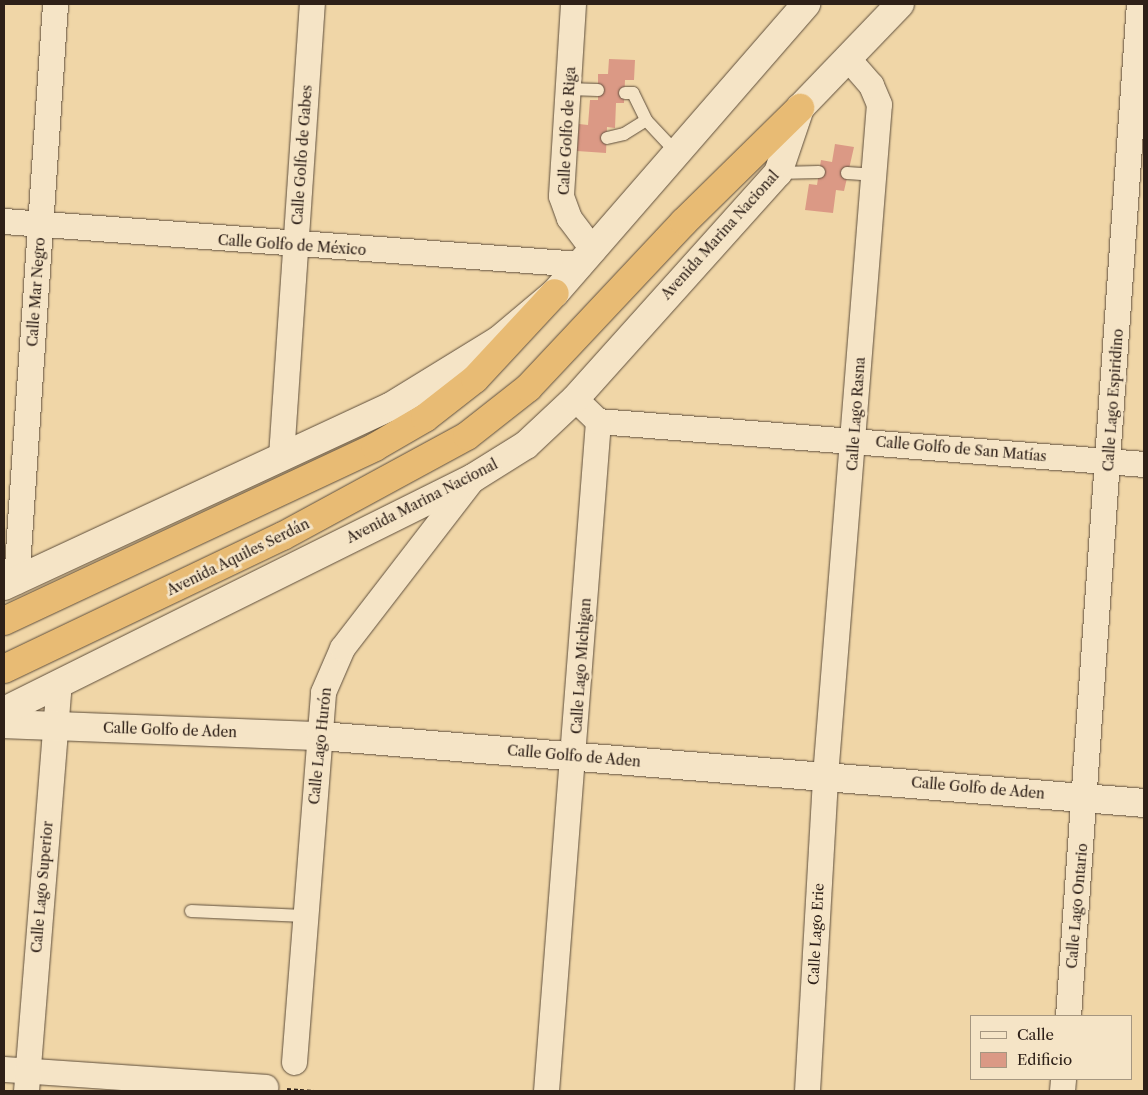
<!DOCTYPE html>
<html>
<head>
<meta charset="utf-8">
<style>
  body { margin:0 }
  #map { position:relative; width:1148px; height:1095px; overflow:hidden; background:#f0d6a7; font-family:"Libre Caslon Text",serif }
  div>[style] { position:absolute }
  .building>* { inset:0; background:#db9985 }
  .path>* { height:3px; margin-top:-1.5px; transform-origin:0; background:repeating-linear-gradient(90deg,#2e2018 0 4px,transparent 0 6.5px) }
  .roads { filter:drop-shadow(0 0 1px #5e4e3c) drop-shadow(0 0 1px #5e4e3c) }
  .service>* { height:12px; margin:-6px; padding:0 6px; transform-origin:6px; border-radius:6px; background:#f5e4c6 }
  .minor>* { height:25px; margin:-12.5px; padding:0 12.5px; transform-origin:12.5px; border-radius:12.5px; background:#f5e4c6 }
  .tertiary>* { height:28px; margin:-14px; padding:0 14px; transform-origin:14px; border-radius:14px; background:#f5e4c6 }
  .secondary>* { height:28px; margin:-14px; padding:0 14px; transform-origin:14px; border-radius:14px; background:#f5e4c6 }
  .motorway>* { height:28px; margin:-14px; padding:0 14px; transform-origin:14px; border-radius:14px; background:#e8bb74 }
  span { translate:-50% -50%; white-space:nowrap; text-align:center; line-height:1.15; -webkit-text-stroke:5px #f5e4c6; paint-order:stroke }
  .street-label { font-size:14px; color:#2e2018 }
  .frame { position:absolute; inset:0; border:5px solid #2e2018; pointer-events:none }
  .legend { position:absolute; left:970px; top:1015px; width:162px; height:65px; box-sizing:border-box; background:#f5e4c6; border:1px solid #a59680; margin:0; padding:6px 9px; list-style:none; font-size:15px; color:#2e2018 }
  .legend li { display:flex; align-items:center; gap:10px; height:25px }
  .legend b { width:25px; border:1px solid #a59680 }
</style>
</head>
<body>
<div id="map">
  <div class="building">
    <i style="clip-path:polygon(609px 59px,635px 60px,634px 80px,625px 80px,624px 103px,616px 103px,615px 128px,607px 127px,606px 153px,577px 151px,579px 124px,588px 125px,590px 100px,598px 100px,598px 74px,608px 74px)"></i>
    <i style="clip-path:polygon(835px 144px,854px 147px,844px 191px,836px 190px,833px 213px,805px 210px,809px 184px,817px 185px,821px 160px,832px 162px)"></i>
  </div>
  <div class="path">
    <i style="left:287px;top:1089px;width:27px;rotate:4deg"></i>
  </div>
  <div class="roads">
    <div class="service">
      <i style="left:568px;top:89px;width:30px;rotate:2deg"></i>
      <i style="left:625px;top:93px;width:8px"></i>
      <i style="left:633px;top:93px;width:30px;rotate:64deg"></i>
      <i style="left:646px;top:120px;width:44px;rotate:46.8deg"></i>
      <i style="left:607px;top:138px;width:17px;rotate:-13deg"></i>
      <i style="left:624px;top:134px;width:26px;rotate:-32deg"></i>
      <i style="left:778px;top:173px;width:41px;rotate:-1.4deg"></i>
      <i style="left:847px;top:173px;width:26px;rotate:4deg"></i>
      <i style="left:191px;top:911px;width:113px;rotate:2.5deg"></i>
    </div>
    <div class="minor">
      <i style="left:573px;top:4px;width:192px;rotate:93.6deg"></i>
      <i style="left:561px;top:196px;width:23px;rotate:70deg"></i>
      <i style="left:569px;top:218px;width:40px;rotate:53deg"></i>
      <i style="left:4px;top:221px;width:578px;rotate:4.27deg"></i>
      <i style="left:598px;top:421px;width:548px;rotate:4.5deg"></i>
      <i style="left:281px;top:456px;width:453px;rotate:-86.1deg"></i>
      <i style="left:16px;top:581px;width:578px;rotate:-86.13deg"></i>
      <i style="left:1068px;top:1016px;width:1014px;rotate:-85.99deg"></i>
      <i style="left:294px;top:1062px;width:371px;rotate:-85.5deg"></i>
      <i style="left:323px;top:692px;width:48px;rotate:-66.6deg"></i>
      <i style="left:342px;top:648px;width:215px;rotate:-52.4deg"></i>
      <i style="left:4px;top:1069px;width:262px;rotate:3.9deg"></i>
      <i style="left:26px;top:1091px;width:409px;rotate:-85.4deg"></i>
      <i style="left:546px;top:1091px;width:672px;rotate:-85.56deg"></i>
      <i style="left:598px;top:421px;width:32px;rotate:-136deg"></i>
      <i style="left:807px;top:1091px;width:316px;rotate:-86.7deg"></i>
      <i style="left:825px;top:776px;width:674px;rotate:-85.41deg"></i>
      <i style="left:879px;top:104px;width:21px;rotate:-113deg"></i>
      <i style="left:871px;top:85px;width:32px;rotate:-131deg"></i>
      <i style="left:1062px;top:1091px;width:12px;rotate:-85deg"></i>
    </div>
    <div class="tertiary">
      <i style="left:4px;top:724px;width:317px;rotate:2.2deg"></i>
      <i style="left:321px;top:736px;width:826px;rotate:4.65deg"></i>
    </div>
    <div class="secondary">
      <i style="left:4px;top:586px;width:425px;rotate:-24.9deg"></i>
      <i style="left:390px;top:407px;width:128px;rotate:-31.6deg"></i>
      <i style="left:499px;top:340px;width:73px;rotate:-40deg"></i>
      <i style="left:555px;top:293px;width:383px;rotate:-49deg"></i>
      <i style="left:4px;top:711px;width:524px;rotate:-26.42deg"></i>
      <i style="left:473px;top:478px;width:62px;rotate:-31.9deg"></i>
      <i style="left:526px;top:445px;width:67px;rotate:-43.2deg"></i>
      <i style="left:575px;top:399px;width:304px;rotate:-48.1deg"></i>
      <i style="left:778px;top:173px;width:69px;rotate:-71.3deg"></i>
      <i style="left:800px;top:108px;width:144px;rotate:-46.1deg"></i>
    </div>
    <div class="motorway">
      <i style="left:4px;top:621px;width:410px;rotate:-25.1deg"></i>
      <i style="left:375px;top:447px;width:58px;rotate:-30.1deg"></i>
      <i style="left:425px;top:418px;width:63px;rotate:-38deg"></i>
      <i style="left:475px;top:379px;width:117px;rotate:-47.1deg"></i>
      <i style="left:4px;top:669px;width:309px;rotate:-25.5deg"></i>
      <i style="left:283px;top:536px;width:209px;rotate:-28.5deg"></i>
      <i style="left:467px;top:436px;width:78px;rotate:-38.2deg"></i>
      <i style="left:528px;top:388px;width:228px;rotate:-46.8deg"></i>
      <i style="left:684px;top:222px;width:163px;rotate:-44.5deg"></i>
    </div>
  </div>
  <div class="street-label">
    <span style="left:567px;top:131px;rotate:-87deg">Calle Golfo de Riga</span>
    <span style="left:302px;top:155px;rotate:-86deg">Calle Golfo de Gabes</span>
    <span style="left:720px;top:235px;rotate:-48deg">Avenida Marina Nacional</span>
    <span style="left:292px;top:245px;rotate:4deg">Calle Golfo de México</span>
    <span style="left:36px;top:292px;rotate:-86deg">Calle Mar Negro</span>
    <span style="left:1113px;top:400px;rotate:-86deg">Calle Lago Espiridino</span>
    <span style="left:856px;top:414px;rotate:-86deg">Calle Lago Rasna</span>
    <span style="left:961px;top:449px;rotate:5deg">Calle Golfo de San Matías</span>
    <span style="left:422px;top:501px;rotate:-27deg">Avenida Marina Nacional</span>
    <span style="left:238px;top:557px;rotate:-26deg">Avenida Aquiles Serdán</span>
    <span style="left:581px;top:666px;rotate:-86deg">Calle Lago Michigan</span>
    <span style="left:170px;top:730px;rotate:2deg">Calle Golfo de Aden</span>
    <span style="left:320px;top:746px;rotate:-84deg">Calle Lago Hurón</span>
    <span style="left:574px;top:756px;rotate:5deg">Calle Golfo de Aden</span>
    <span style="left:978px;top:788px;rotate:5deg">Calle Golfo de Aden</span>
    <span style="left:42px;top:887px;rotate:-85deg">Calle Lago Superior</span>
    <span style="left:1077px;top:906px;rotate:-85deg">Calle Lago Ontario</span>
    <span style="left:816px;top:934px;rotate:-87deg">Calle Lago Erie</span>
  </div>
  <div class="frame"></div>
  <ul class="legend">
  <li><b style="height:6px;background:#f5e4c6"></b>Calle</li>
  <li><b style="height:14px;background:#db9985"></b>Edificio</li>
  </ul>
</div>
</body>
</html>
